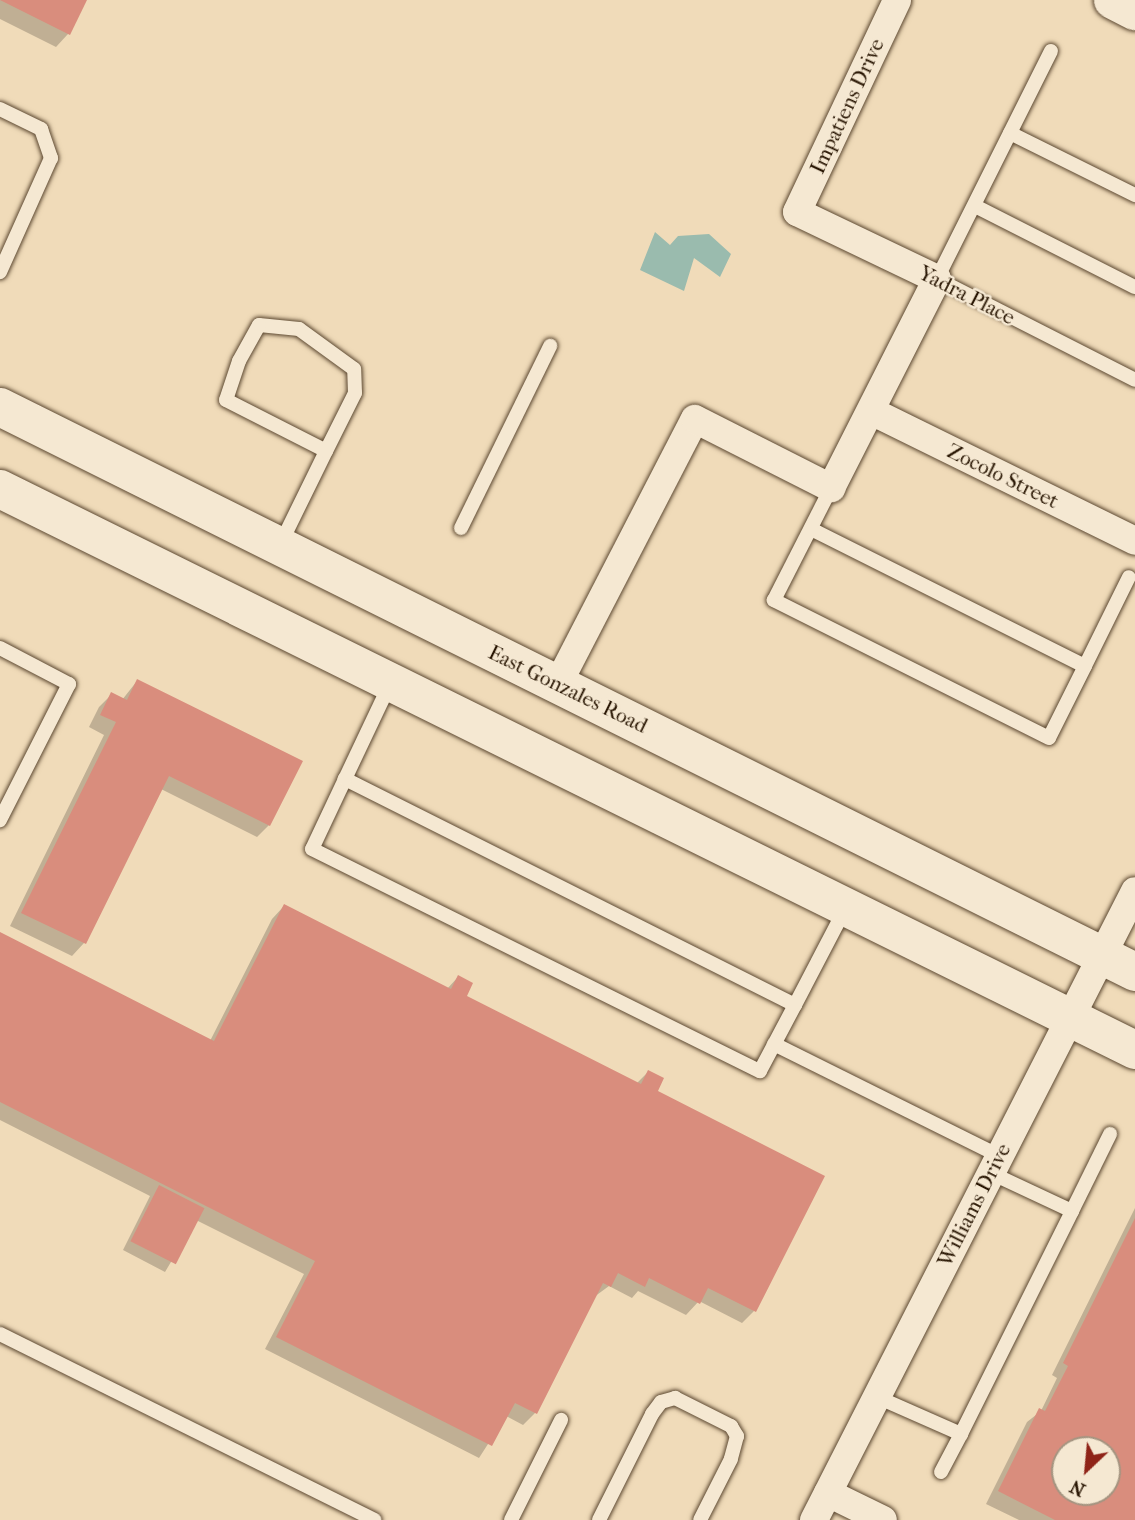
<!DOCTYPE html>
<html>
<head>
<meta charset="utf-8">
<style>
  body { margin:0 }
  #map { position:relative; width:1135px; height:1520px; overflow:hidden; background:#f0dbb9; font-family:"IM FELL French Canon",serif }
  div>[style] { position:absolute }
  .water>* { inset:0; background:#9abbae }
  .shadow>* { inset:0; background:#0003 }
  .building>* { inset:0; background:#d98d7d; transform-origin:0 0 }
  .roads { filter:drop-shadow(0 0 2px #5c4831) drop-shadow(0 0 2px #5c4831) }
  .lane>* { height:14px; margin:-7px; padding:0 7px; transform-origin:7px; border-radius:7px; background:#f5e8d2 }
  .street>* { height:28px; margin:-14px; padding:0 14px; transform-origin:14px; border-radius:14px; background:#f5e8d2 }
  .secondary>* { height:38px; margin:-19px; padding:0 19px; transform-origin:19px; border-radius:19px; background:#f5e8d2 }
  span { translate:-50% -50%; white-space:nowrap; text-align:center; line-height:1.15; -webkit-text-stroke:5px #f5e8d2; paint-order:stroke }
  .street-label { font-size:21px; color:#2a1704 }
  .north { position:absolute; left:1051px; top:1436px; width:70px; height:70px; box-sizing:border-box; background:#f5e8d2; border:2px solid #a49480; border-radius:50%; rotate:206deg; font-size:19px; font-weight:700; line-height:28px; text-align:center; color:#2a1704 }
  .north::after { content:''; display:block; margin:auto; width:24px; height:32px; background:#8f2418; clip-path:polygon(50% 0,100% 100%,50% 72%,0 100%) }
</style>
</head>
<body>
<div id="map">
  <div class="water">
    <i style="clip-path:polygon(655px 232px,670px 245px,678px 236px,709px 234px,731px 254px,720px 277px,694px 258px,684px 291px,640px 270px)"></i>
  </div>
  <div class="shadow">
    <i style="clip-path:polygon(0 0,85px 0,68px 34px,56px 47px,0 19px)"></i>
    <i style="clip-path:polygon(137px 681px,269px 825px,257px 837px,161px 789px,84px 943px,72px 956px,10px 926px,104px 735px,89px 727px,99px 707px,111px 695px,122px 700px)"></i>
    <i style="clip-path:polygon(284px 906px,447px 989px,458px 977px,465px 996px,636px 1084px,648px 1072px,754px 1311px,742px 1323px,699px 1301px,686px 1315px,638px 1291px,632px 1298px,609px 1286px,594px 1297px,535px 1413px,523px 1425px,506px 1416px,479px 1458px,265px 1349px,304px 1274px,196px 1220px,165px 1272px,123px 1250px,150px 1196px,0 1120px,0 934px,210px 1041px,272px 919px)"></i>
    <i style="clip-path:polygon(evenodd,1135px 1208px,1135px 1520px,1019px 1520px,986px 1504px,1027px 1422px,1041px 1411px,1057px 1378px,1052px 1375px,1135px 1208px,1065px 1450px,1107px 1450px,1107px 1492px,1065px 1492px,1065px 1450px)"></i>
  </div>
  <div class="building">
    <i style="clip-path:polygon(0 0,87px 0,70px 35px)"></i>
    <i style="clip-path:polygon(137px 679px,303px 761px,270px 826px,169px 776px,86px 944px,21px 913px,116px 722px,100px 715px,111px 692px,127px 700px)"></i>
    <i style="clip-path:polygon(284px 904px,451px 989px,458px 975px,473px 983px,467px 996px,641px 1084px,648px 1070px,664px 1078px,658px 1091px,825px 1176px,756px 1312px,708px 1288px,700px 1304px,649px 1278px,645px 1287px,618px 1273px,611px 1287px,603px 1283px,537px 1414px,515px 1403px,492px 1446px,276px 1337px,315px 1261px,0 1102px,0 932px,214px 1041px)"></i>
    <i style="left:159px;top:1185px;width:51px;height:63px;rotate:27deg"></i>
    <i style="clip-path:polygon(evenodd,1135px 1218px,1135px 1520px,1055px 1520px,998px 1491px,1039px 1408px,1045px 1411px,1068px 1366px,1063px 1363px,1135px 1218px,1065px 1450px,1107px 1450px,1107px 1492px,1065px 1492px,1065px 1450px)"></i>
  </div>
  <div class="roads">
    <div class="lane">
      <i style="left:1051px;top:51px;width:255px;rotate:116.6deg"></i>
      <i style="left:937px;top:279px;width:222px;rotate:27deg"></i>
      <i style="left:0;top:109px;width:46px;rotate:26deg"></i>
      <i style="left:41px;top:129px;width:31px;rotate:71deg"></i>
      <i style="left:51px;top:158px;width:125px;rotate:114.1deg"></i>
      <i style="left:1010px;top:133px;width:140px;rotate:26.4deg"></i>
      <i style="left:975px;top:206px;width:179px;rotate:26.9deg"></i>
      <i style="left:461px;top:528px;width:203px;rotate:-63.9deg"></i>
      <i style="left:813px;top:530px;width:304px;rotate:26.6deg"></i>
      <i style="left:1085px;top:666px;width:80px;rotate:116.6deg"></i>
      <i style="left:1049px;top:738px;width:308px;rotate:-153.4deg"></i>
      <i style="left:774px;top:600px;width:126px;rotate:-63deg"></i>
      <i style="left:280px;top:545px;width:105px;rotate:-63.9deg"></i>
      <i style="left:326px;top:451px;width:65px;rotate:-63.4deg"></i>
      <i style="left:355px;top:393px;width:24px;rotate:-92deg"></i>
      <i style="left:354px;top:369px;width:68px;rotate:-144deg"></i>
      <i style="left:299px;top:329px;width:40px;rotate:-174.3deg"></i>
      <i style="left:259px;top:325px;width:41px;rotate:119.1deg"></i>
      <i style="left:239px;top:361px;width:41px;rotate:108.4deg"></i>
      <i style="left:226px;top:400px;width:112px;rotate:27deg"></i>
      <i style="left:0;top:648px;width:78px;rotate:27.6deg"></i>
      <i style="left:69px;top:684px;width:153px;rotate:116.9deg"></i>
      <i style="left:1085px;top:666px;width:99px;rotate:-63.7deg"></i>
      <i style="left:345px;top:779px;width:77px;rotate:115.2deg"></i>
      <i style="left:312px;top:849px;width:500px;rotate:26.4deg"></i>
      <i style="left:760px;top:1071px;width:75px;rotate:-62.1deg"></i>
      <i style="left:795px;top:1005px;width:504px;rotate:-153.33deg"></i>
      <i style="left:345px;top:779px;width:105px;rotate:-64.7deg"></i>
      <i style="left:795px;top:1005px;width:110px;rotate:-62.5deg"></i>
      <i style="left:774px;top:1044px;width:252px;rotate:26.4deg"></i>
      <i style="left:1072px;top:1211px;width:86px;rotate:-63.7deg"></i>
      <i style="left:0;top:1334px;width:418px;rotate:26.4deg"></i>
      <i style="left:877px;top:1397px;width:92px;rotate:23.8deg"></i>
      <i style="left:961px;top:1434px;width:249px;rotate:-63.5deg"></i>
      <i style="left:1072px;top:1211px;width:89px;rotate:-154.9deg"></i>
      <i style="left:941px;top:1472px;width:43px;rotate:-62.2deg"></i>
      <i style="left:511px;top:1520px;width:112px;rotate:-63.4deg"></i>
      <i style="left:599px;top:1520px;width:119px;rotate:-63.4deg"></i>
      <i style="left:652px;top:1414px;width:15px;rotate:-53deg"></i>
      <i style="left:661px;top:1402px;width:15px;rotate:-16deg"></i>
      <i style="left:675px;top:1398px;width:63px;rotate:26.6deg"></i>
      <i style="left:731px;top:1426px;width:12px;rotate:59deg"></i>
      <i style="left:737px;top:1436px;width:24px;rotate:105deg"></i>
      <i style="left:731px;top:1459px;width:68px;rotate:116.9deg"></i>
    </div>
    <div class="street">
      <i style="left:871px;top:411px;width:294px;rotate:26.2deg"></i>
      <i style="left:558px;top:684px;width:298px;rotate:-62.7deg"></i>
      <i style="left:695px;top:419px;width:153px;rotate:26.9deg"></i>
      <i style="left:831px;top:488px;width:234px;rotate:-63.1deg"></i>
      <i style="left:937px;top:279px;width:155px;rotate:-154.4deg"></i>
      <i style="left:797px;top:212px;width:234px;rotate:-64.7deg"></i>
      <i style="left:828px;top:1493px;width:61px;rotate:26.1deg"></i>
      <i style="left:814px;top:1520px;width:706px;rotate:-62.96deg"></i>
    </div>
    <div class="secondary">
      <i style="left:1113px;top:0;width:25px;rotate:27deg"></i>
      <i style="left:0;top:407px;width:1268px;rotate:26.46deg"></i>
      <i style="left:0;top:489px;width:1266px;rotate:26.3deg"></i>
    </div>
  </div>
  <div class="street-label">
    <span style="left:847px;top:106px;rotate:-65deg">Impatiens Drive</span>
    <span style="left:967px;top:295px;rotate:27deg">Yadra Place</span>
    <span style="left:1003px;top:476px;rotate:26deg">Zocolo Street</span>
    <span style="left:568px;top:689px;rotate:26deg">East Gonzales Road</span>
    <span style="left:974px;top:1205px;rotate:-63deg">Williams Drive</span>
  </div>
  <div class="north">N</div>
</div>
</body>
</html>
